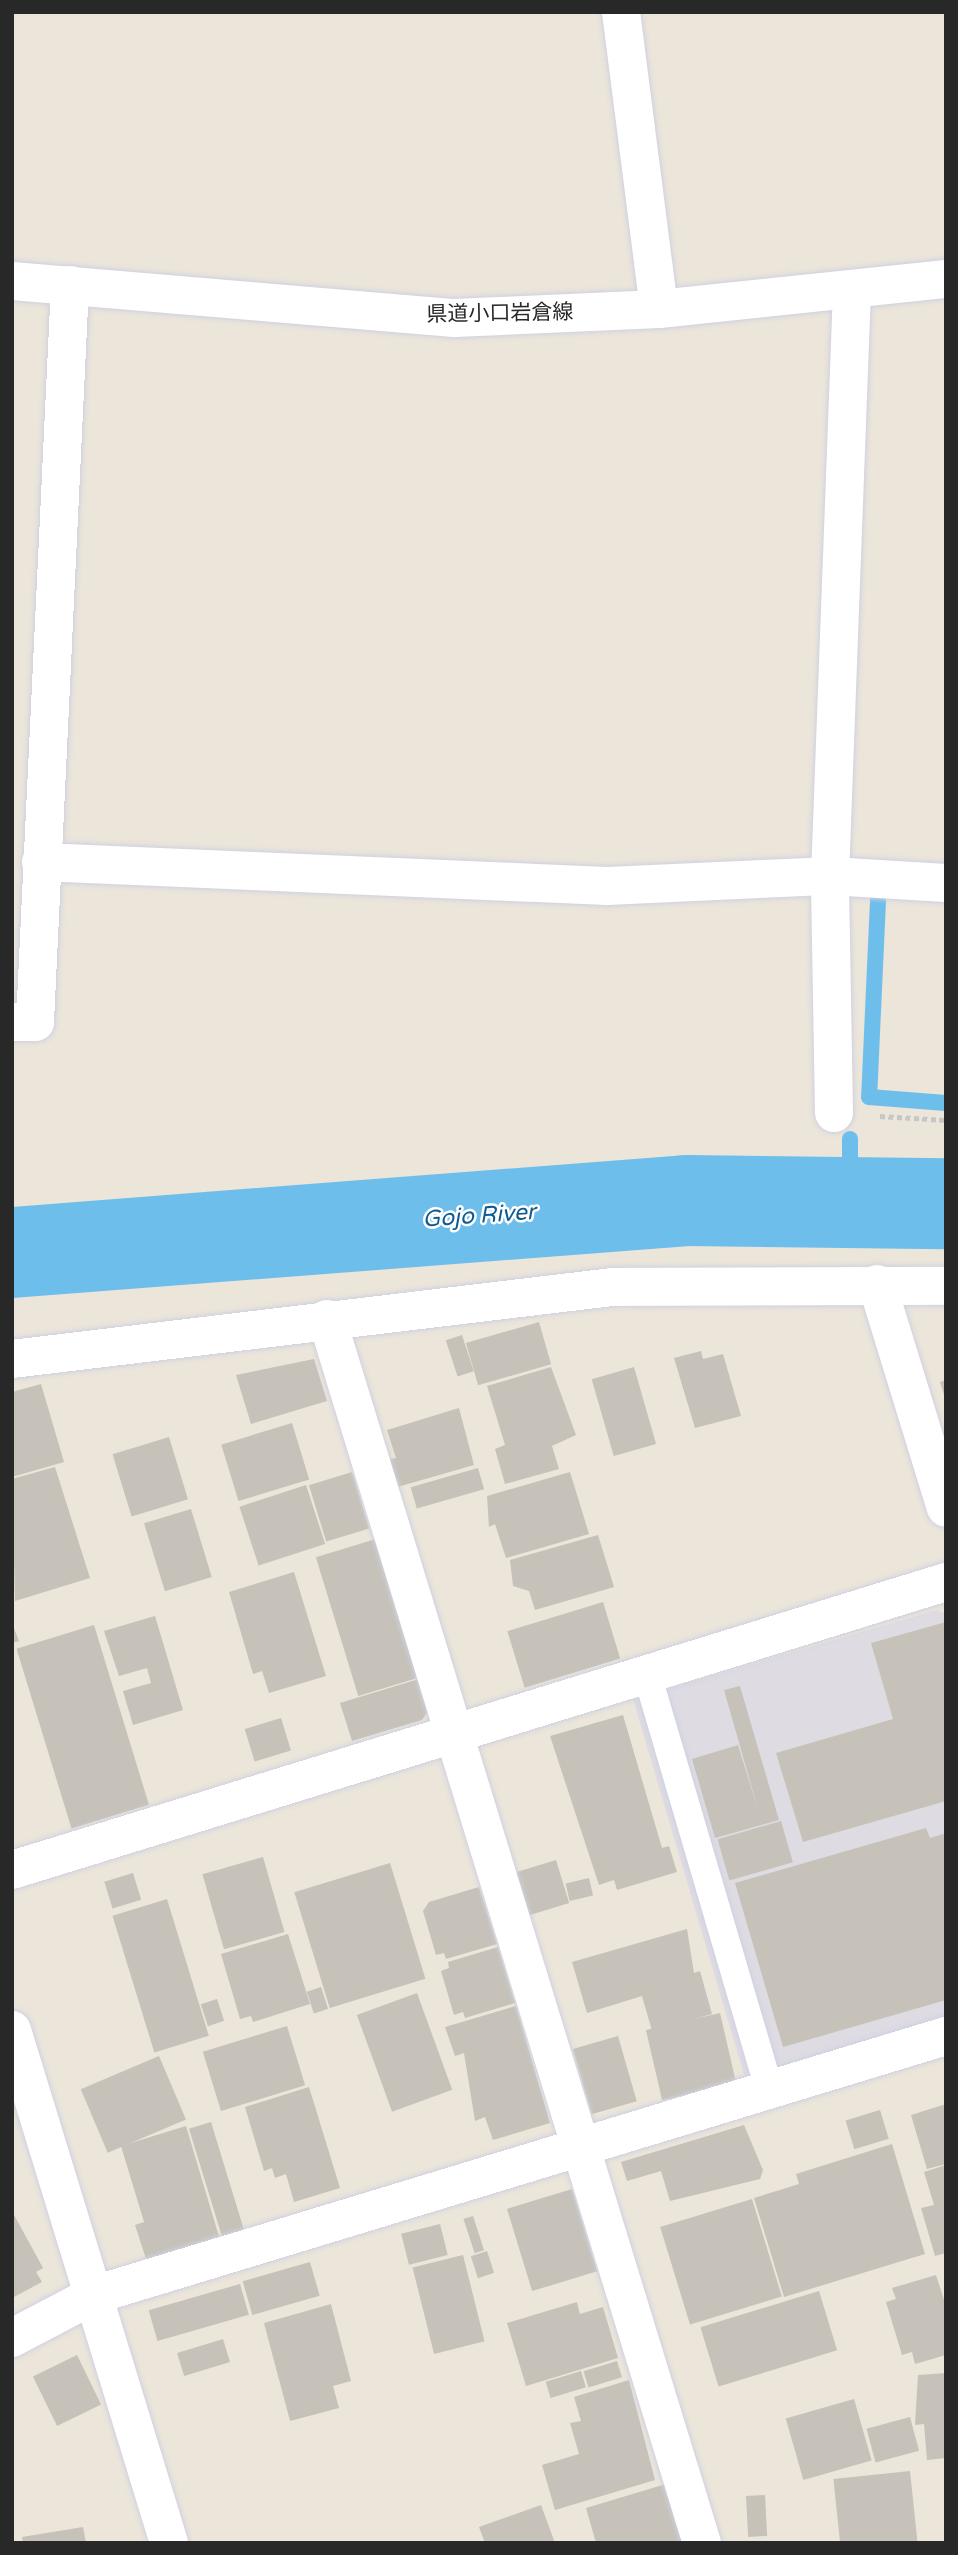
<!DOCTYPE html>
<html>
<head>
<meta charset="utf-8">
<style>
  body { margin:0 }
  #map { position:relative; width:958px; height:2555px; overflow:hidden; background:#ebe5da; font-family:"Varela Round","Noto Sans JP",sans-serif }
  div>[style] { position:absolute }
  .industrial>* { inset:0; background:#dedbe3 }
  .stream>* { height:16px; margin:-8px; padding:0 8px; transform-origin:8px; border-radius:8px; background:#6ebeec }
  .river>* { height:91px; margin:-45.5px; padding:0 45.5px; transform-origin:45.5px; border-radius:45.5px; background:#6ebeec }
  .building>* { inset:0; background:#c6c2ba; transform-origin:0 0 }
  .path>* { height:4.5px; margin-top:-2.25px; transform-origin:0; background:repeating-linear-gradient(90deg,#c7c7c7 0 5px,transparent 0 8.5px) }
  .roads { filter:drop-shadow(0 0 2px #cfd1e1) drop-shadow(0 0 2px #cfd1e1) }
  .lane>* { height:28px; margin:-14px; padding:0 14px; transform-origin:14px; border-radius:14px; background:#fff }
  .street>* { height:38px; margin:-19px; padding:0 19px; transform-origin:19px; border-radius:19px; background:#fff }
  .secondary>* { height:38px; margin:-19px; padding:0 19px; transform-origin:19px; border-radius:19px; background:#fff }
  span { translate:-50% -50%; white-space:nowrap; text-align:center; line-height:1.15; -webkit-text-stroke:5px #fff; paint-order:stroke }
  .street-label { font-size:21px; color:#282828 }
  .water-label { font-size:23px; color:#0f5a95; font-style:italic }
  .frame { position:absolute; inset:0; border:14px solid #282828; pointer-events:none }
</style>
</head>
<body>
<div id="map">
  <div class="industrial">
    <i style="clip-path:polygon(937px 1610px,946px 1614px,946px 2019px,745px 2078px,633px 1699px)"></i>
  </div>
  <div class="stream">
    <i style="left:878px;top:901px;width:196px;rotate:92.6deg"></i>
    <i style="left:869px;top:1097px;width:77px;rotate:4.5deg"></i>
    <i style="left:850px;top:1139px;width:61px;rotate:90deg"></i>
  </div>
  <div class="river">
    <i style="left:12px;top:1252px;width:676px;rotate:-4.41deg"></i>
    <i style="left:686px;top:1200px;width:260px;rotate:0.7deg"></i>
  </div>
  <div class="building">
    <i style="left:539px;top:1322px;width:44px;height:76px;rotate:74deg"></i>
    <i style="left:462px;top:1335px;width:38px;height:17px;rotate:72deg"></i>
    <i style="clip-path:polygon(701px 1351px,703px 1359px,723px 1354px,741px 1416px,695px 1428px,674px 1358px)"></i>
    <i style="clip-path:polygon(314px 1359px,327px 1401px,251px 1424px,236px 1375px)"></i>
    <i style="clip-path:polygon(551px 1367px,576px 1435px,552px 1446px,559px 1469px,505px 1484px,495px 1449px,505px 1445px,487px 1386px)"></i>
    <i style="left:634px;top:1367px;width:80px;height:44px;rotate:74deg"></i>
    <i style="clip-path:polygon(946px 1380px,946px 1398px,945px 1398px,940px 1382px)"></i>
    <i style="clip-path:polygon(41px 1384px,64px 1462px,12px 1477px,12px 1392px)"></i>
    <i style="clip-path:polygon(459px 1408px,474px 1465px,394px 1488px,385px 1460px,396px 1458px,387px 1430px)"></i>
    <i style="left:292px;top:1423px;width:59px;height:74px;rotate:73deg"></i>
    <i style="left:169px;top:1437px;width:65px;height:59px;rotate:73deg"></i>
    <i style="clip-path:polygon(55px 1467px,90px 1578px,15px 1601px,12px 1479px)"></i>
    <i style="left:478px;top:1468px;width:22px;height:70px;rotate:74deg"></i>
    <i style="left:352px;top:1472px;width:59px;height:45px;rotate:73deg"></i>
    <i style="clip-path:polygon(570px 1472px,589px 1534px,506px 1558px,495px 1524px,489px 1527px,487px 1496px)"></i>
    <i style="left:306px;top:1485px;width:62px;height:70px;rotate:72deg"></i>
    <i style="left:191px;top:1509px;width:71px;height:49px;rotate:73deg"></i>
    <i style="clip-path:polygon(598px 1535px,614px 1587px,535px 1610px,529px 1591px,513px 1586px,510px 1560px)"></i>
    <i style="left:379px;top:1538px;width:145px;height:66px;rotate:73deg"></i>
    <i style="clip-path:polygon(294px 1572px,326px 1676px,269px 1693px,262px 1671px,253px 1674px,229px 1592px)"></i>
    <i style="left:603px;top:1602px;width:59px;height:100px;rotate:73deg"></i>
    <i style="clip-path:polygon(155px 1616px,183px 1710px,133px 1725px,123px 1691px,151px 1683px,147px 1668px,119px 1676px,104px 1631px)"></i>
    <i style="clip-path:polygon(946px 1622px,946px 1801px,803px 1842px,776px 1753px,893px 1719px,871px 1643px)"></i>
    <i style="clip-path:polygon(12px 1623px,19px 1641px,12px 1643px)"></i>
    <i style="left:94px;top:1625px;width:188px;height:81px;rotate:73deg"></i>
    <i style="clip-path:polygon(422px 1678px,431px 1707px,422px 1720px,352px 1741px,340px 1703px)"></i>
    <i style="clip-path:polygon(740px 1686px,779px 1820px,715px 1838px,692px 1759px,738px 1745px,759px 1813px,724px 1690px)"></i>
    <i style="clip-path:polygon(623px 1715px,662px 1848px,669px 1846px,677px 1872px,617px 1890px,614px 1880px,599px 1885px,550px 1736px)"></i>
    <i style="left:281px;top:1718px;width:34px;height:38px;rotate:73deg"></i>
    <i style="left:781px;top:1821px;width:43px;height:66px;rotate:74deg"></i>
    <i style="clip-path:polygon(926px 1828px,930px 1838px,946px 1833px,946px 2000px,783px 2047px,735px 1883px)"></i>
    <i style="left:263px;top:1857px;width:78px;height:63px;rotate:74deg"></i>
    <i style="left:556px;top:1860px;width:45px;height:46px;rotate:73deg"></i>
    <i style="left:390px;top:1863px;width:121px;height:100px;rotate:73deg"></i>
    <i style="left:133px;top:1873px;width:28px;height:30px;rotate:73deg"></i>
    <i style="left:589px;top:1878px;width:18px;height:24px;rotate:77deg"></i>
    <i style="clip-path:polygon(479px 1887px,497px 1944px,446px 1959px,444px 1953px,436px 1955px,423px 1911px,429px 1902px)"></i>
    <i style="left:167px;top:1899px;width:143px;height:57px;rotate:73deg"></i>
    <i style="clip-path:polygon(687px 1929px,694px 1973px,700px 1971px,712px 2014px,652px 2031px,642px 1996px,587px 2013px,572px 1962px)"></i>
    <i style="clip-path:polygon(288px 1934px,310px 2004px,253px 2022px,251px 2016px,240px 2019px,221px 1954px)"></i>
    <i style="clip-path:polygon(498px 1947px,515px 2003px,465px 2018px,463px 2012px,454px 2015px,441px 1971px,449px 1968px,448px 1962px)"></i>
    <i style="left:321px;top:1987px;width:23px;height:15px;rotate:72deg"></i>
    <i style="left:417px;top:1993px;width:103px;height:64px;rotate:70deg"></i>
    <i style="left:217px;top:1999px;width:23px;height:17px;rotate:72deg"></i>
    <i style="clip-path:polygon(516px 2006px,550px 2123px,493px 2140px,485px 2117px,475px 2121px,464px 2053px,455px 2056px,445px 2027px)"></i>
    <i style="left:720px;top:2013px;width:72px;height:76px;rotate:77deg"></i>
    <i style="left:287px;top:2026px;width:62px;height:88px;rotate:73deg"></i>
    <i style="left:618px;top:2036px;width:68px;height:47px;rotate:74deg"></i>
    <i style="left:159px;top:2056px;width:69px;height:85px;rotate:67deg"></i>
    <i style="clip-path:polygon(309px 2087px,340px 2188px,294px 2202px,286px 2174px,275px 2178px,272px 2168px,264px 2171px,245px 2107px)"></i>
    <i style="clip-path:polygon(946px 2104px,946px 2164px,927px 2169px,911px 2115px)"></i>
    <i style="left:880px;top:2110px;width:30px;height:36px;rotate:73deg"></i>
    <i style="left:211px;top:2122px;width:117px;height:23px;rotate:73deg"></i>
    <i style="clip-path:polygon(744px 2125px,763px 2170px,760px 2179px,670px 2201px,661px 2171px,627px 2181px,621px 2162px)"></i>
    <i style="clip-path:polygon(186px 2126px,220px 2240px,147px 2262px,135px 2225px,144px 2222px,121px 2146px)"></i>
    <i style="clip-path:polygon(892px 2144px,925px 2254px,784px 2297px,754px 2198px,799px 2184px,796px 2174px)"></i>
    <i style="clip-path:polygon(946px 2165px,946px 2253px,935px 2256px,921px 2208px,934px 2205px,924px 2172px)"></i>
    <i style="left:572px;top:2189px;width:86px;height:68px;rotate:73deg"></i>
    <i style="left:752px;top:2199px;width:102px;height:96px;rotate:73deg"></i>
    <i style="clip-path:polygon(12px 2211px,43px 2268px,36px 2272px,42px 2282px,12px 2298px)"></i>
    <i style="left:473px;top:2216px;width:36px;height:10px;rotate:72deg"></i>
    <i style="left:440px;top:2224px;width:32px;height:40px;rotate:76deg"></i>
    <i style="left:487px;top:2251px;width:23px;height:17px;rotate:72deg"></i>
    <i style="left:463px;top:2255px;width:89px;height:52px;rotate:76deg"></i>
    <i style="left:310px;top:2262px;width:35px;height:70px;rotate:74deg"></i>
    <i style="clip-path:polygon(936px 2275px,946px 2306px,946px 2355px,915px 2364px,912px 2352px,902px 2355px,886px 2302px,896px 2299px,892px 2288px)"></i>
    <i style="left:240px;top:2284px;width:32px;height:95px;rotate:74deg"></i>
    <i style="left:819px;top:2291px;width:62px;height:124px;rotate:73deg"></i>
    <i style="clip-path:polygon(577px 2302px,580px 2314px,603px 2307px,618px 2358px,526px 2386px,507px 2323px)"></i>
    <i style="clip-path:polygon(331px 2304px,351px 2381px,333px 2386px,339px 2408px,290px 2421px,264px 2323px)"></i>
    <i style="left:223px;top:2339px;width:24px;height:48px;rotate:73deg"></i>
    <i style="left:77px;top:2355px;width:55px;height:49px;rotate:64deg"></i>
    <i style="left:617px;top:2361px;width:17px;height:35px;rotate:73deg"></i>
    <i style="left:581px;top:2371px;width:17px;height:37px;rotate:73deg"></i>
    <i style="clip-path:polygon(946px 2373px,946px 2458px,927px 2460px,924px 2424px,915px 2425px,918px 2375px)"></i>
    <i style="clip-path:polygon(629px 2380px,655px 2480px,555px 2510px,542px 2465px,579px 2454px,570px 2423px,581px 2421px,574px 2397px)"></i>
    <i style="left:854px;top:2399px;width:64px;height:71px;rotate:74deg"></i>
    <i style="left:910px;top:2417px;width:35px;height:45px;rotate:75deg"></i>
    <i style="left:910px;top:2471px;width:72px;height:77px;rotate:84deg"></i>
    <i style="clip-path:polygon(666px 2484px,685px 2543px,596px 2543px,586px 2508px)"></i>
    <i style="left:765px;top:2495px;width:41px;height:19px;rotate:87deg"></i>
    <i style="clip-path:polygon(541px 2505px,555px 2543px,485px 2543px,479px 2527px)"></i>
    <i style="clip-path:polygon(83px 2527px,86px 2543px,23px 2543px,22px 2537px)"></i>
  </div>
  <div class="path">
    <i style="left:880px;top:1116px;width:66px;rotate:3.5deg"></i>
  </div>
  <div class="roads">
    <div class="lane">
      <i style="left:647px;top:1674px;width:433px;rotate:73.6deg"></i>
    </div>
    <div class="street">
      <i style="left:621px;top:12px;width:299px;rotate:82.7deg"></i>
      <i style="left:41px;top:862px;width:567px;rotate:2.43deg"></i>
      <i style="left:607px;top:886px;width:223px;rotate:-2.6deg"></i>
      <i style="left:830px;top:876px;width:116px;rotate:3.5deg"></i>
      <i style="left:12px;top:1022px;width:23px"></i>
      <i style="left:35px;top:1022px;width:738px;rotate:-87.28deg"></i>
      <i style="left:834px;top:1113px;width:237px;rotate:-91deg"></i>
      <i style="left:830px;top:876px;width:585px;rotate:-87.85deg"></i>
      <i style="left:877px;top:1284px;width:234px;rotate:72.9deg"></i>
      <i style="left:327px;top:1319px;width:1280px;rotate:72.97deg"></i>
      <i style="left:12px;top:1359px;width:604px;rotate:-6.84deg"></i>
      <i style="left:612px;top:1287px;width:334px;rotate:-0.2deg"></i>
      <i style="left:12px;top:1870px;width:977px;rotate:-17.14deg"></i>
      <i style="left:12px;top:2030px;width:536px;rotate:72.98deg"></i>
      <i style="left:12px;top:2338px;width:93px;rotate:-27.7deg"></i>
      <i style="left:94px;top:2295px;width:890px;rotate:-16.91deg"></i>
    </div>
    <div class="secondary">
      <i style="left:12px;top:281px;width:444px;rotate:4.8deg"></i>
      <i style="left:454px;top:318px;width:205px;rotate:-2.5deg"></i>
      <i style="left:659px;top:309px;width:289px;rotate:-6deg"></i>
    </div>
  </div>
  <div class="street-label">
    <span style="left:500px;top:314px;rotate:-1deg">県道小口岩倉線</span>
  </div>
  <div class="water-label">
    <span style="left:479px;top:1216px;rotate:-4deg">Gojo River</span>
  </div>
  <div class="frame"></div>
</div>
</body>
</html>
